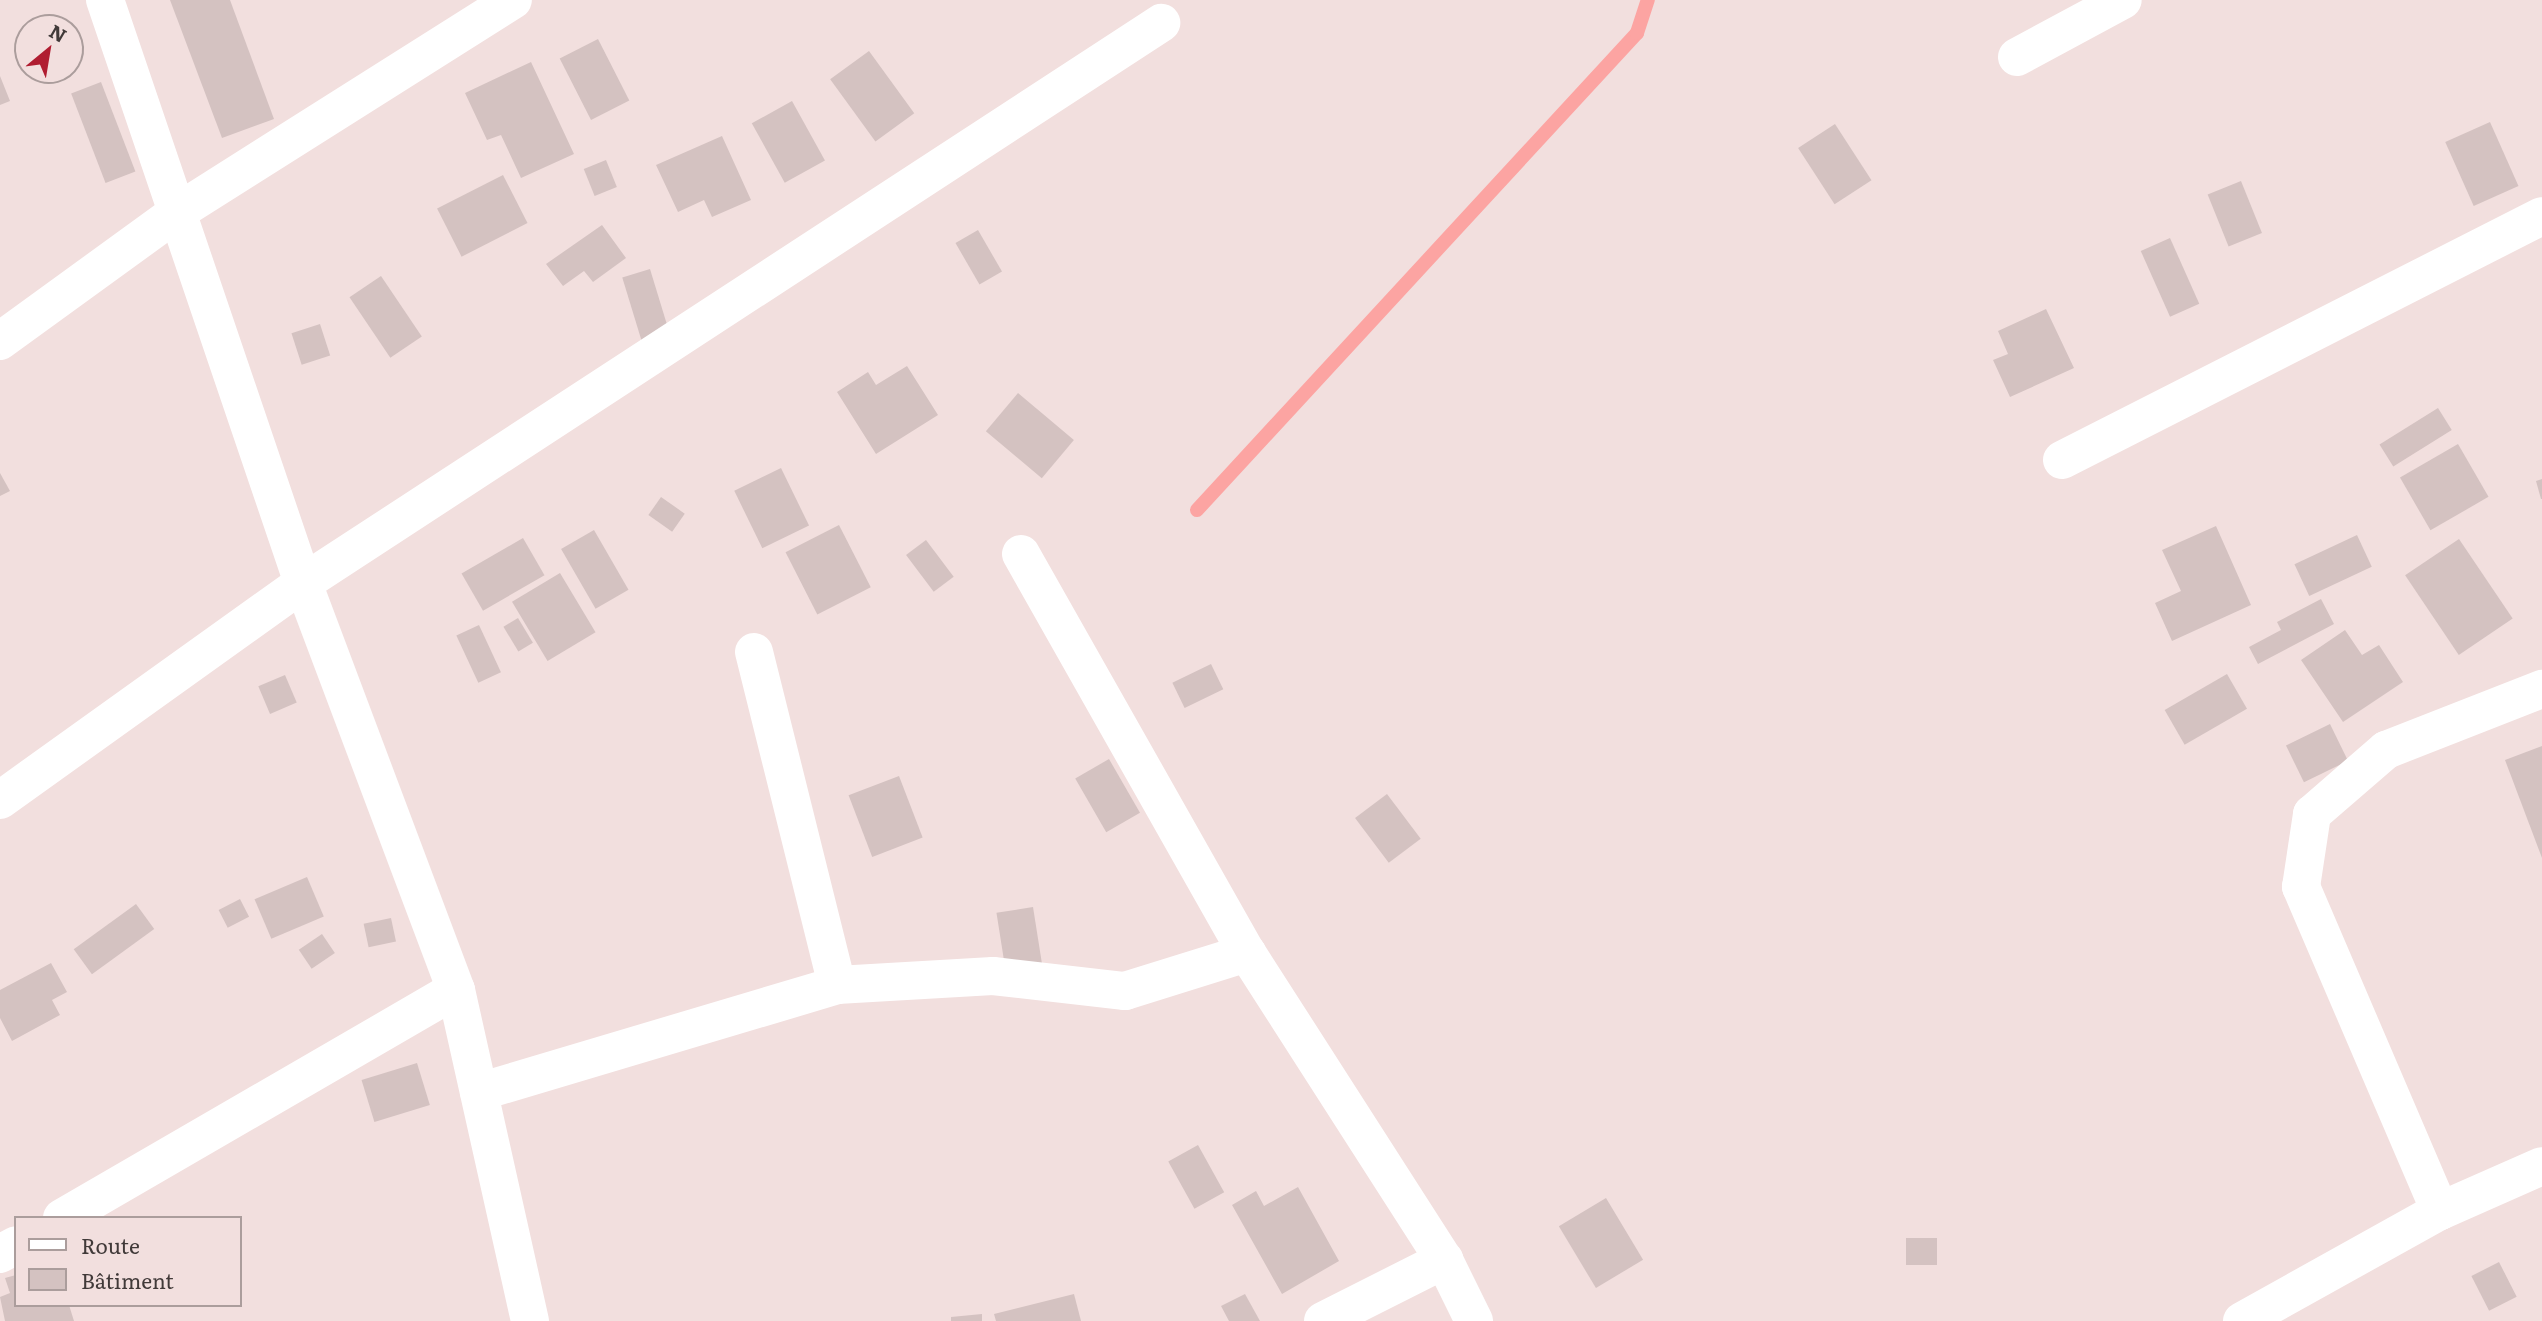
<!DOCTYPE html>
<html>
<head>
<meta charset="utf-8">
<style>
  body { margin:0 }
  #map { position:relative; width:2542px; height:1321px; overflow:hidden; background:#f2dfde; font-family:Literata,serif }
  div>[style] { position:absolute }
  .stream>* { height:14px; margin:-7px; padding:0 7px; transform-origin:7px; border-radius:7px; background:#fca4a2 }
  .building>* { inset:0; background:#d4c2c1; transform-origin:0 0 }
  .minor>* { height:38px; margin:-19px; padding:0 19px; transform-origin:19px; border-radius:19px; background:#fff }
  span { translate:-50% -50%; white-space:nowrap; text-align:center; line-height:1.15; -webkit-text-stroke:5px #f2dfde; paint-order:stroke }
  .legend { position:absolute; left:14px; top:1216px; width:228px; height:91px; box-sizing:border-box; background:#f2dfde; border:2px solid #ab9d9c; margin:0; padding:9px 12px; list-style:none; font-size:21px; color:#413a39 }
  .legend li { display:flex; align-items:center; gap:14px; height:35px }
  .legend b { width:35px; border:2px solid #ab9d9c }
  .north { position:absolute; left:14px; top:14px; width:70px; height:70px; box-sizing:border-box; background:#f2dfde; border:2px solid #ab9d9c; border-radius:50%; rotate:30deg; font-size:19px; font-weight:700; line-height:28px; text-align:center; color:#413a39 }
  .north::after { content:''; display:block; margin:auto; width:24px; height:32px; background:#b01d31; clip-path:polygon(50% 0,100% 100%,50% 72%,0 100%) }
</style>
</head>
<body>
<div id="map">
  <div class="stream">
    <i style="left:1197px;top:510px;width:649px;rotate:-47.31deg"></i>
    <i style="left:1637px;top:33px;width:35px;rotate:-72deg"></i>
  </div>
  <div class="building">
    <i style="clip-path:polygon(170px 0,230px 0,274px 119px,222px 138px)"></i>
    <i style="left:598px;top:39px;width:69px;height:43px;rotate:63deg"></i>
    <i style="left:869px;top:51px;width:77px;height:48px;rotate:54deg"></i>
    <i style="clip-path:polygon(531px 62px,574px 154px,521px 178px,501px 135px,487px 140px,465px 93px)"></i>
    <i style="clip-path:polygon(0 76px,10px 101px,0 105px)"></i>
    <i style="left:101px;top:82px;width:96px;height:32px;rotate:69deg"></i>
    <i style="left:792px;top:101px;width:68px;height:46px;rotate:61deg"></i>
    <i style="left:2490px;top:122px;width:70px;height:49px;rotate:66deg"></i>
    <i style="left:1835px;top:124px;width:67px;height:44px;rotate:57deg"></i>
    <i style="clip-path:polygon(722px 136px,751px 200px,712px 217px,704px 200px,678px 212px,656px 165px)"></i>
    <i style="left:606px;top:160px;width:29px;height:24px;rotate:68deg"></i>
    <i style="left:503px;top:175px;width:54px;height:74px;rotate:63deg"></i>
    <i style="left:2241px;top:181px;width:56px;height:36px;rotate:68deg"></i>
    <i style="clip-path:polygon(602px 225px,626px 258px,593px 282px,584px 271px,563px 286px,546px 264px)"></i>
    <i style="left:978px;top:230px;width:48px;height:26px;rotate:60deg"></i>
    <i style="left:2170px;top:238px;width:72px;height:32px;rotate:66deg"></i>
    <i style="left:650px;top:269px;width:71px;height:29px;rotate:73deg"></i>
    <i style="left:381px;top:276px;width:73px;height:38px;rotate:56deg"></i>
    <i style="clip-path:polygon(2046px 309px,2074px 368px,2010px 397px,1993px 360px,2008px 354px,1998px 331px)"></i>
    <i style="left:320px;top:324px;width:33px;height:30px;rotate:72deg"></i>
    <i style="clip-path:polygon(907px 366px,938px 415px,876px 454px,837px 392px,868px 372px,876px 385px)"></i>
    <i style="left:1018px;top:393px;width:73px;height:50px;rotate:40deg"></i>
    <i style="left:2438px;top:408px;width:26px;height:69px;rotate:58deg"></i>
    <i style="left:2458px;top:444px;width:61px;height:67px;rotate:60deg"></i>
    <i style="left:781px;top:468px;width:64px;height:52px;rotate:64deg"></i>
    <i style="clip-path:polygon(0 473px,10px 491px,0 496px)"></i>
    <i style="clip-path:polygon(2542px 479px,2542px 499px,2541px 499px,2536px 481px)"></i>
    <i style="left:661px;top:497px;width:29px;height:22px;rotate:35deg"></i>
    <i style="left:839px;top:525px;width:70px;height:60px;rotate:63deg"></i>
    <i style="clip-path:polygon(2216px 526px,2251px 605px,2172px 641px,2155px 603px,2181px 591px,2162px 550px)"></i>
    <i style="left:594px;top:530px;width:69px;height:38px;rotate:60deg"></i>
    <i style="left:2357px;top:535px;width:35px;height:69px;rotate:65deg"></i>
    <i style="left:523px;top:538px;width:43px;height:71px;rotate:60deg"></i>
    <i style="left:2459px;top:539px;width:96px;height:65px;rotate:56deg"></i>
    <i style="left:926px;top:540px;width:46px;height:25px;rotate:53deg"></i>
    <i style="left:560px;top:573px;width:69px;height:56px;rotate:59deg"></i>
    <i style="clip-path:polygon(2321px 599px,2334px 624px,2258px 664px,2249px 647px,2281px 630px,2277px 622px)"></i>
    <i style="left:518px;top:618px;width:29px;height:17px;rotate:59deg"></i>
    <i style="left:479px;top:625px;width:52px;height:25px;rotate:65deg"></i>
    <i style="clip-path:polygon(2345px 630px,2362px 655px,2379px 645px,2403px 682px,2343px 722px,2301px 660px)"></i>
    <i style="left:1211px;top:664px;width:28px;height:43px;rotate:64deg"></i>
    <i style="left:2227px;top:674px;width:40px;height:72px;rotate:60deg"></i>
    <i style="left:285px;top:675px;width:30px;height:29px;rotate:67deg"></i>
    <i style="left:2330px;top:724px;width:41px;height:49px;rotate:64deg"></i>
    <i style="clip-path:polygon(2542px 746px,2542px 858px,2505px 760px)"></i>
    <i style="left:1109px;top:759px;width:62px;height:39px;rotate:60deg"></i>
    <i style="left:899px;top:776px;width:66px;height:54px;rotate:69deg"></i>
    <i style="left:1387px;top:794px;width:56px;height:40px;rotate:53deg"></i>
    <i style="left:307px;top:877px;width:43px;height:57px;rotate:67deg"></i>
    <i style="left:240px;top:899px;width:20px;height:24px;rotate:63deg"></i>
    <i style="left:136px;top:904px;width:31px;height:77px;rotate:54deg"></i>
    <i style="left:1033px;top:907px;width:78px;height:37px;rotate:81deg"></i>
    <i style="left:391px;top:918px;width:24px;height:28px;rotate:78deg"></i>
    <i style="left:322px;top:934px;width:23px;height:28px;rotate:56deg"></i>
    <i style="clip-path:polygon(51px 963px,67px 992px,52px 1000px,60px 1015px,12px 1041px,0 1018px,0 990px)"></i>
    <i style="left:417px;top:1063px;width:44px;height:58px;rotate:73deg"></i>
    <i style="left:1198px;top:1145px;width:54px;height:34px;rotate:61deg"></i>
    <i style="clip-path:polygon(1298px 1187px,1339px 1261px,1282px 1294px,1232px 1205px,1256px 1191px,1264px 1206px)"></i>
    <i style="left:1606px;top:1198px;width:72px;height:55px;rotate:59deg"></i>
    <i style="left:1906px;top:1238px;width:31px;height:27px"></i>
    <i style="left:2499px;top:1262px;width:39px;height:31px;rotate:63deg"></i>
    <i style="clip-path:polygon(16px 1275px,16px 1305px,69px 1305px,74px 1321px,5px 1321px,0 1297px,10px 1293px,5px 1278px)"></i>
    <i style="clip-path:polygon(1074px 1294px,1081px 1321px,996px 1321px,994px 1314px)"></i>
    <i style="clip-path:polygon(1245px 1294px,1260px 1321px,1229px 1321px,1221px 1306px)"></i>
    <i style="clip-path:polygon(982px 1314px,982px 1321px,951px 1321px,951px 1317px)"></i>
  </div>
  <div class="minor">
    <i style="left:105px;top:0;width:616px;rotate:71.24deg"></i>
    <i style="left:303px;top:583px;width:435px;rotate:69.4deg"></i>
    <i style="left:456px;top:990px;width:339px;rotate:77.4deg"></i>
    <i style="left:2017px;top:57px;width:120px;rotate:-28.3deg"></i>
    <i style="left:0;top:341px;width:221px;rotate:-36deg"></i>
    <i style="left:179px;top:211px;width:395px;rotate:-32.3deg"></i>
    <i style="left:2062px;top:460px;width:538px;rotate:-26.95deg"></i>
    <i style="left:1021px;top:554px;width:459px;rotate:60.5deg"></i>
    <i style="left:1247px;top:953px;width:365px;rotate:57.3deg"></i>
    <i style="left:1444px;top:1260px;width:68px;rotate:63.8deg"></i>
    <i style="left:754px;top:652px;width:343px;rotate:76deg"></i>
    <i style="left:0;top:800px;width:373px;rotate:-35.6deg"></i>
    <i style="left:303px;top:583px;width:1025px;rotate:-33.13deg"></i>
    <i style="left:479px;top:1092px;width:374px;rotate:-16.6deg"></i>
    <i style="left:837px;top:985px;width:156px;rotate:-3.3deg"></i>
    <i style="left:993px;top:976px;width:133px;rotate:6.5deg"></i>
    <i style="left:1125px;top:991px;width:128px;rotate:-17.3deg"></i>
    <i style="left:2440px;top:1211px;width:353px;rotate:-113.2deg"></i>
    <i style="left:2301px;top:887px;width:74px;rotate:-81.4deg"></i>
    <i style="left:2312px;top:814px;width:98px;rotate:-40.9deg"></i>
    <i style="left:2386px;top:750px;width:168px;rotate:-21.4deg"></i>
    <i style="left:62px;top:1218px;width:455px;rotate:-30.1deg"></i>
    <i style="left:0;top:1254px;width:18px;rotate:-29deg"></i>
    <i style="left:1323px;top:1321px;width:136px;rotate:-26.8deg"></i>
    <i style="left:2242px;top:1321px;width:227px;rotate:-29.1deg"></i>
    <i style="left:2440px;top:1211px;width:111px;rotate:-23.8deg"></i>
  </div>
  <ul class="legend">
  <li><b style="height:9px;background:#fff"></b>Route</li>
  <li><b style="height:19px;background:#d4c2c1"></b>Bâtiment</li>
  </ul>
  <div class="north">N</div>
</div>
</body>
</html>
